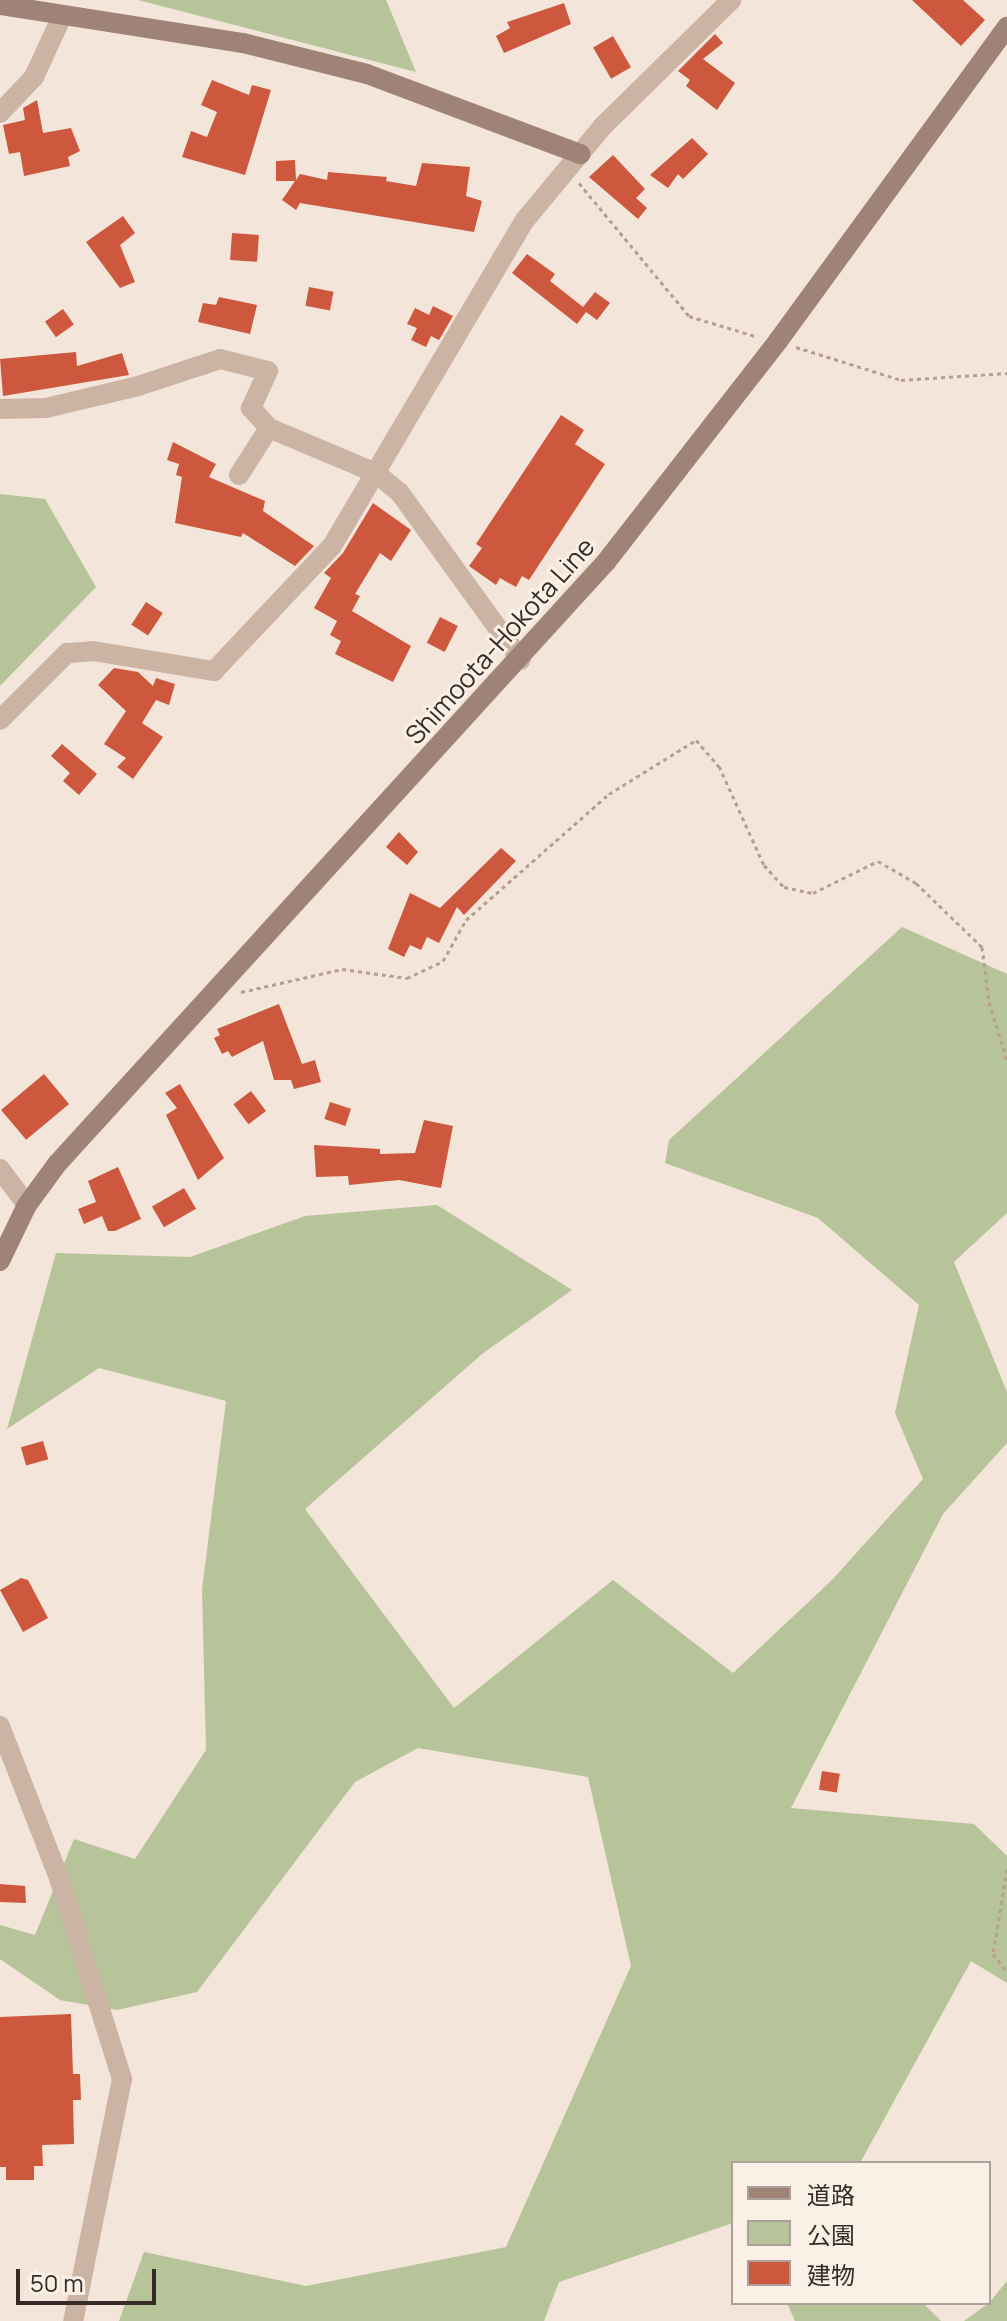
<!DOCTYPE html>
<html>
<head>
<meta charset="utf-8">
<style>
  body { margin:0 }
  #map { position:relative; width:1007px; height:2321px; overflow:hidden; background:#f3e5d9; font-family:Manrope,"Noto Sans JP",sans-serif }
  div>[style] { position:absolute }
  .green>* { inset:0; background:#b7c399 }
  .building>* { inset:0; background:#cd583d; transform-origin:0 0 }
  .path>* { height:3px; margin-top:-1.5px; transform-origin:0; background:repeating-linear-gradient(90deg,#b89e8f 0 4px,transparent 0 8px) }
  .street>* { height:20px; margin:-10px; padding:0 10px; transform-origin:10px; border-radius:10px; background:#ccb4a5 }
  .secondary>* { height:20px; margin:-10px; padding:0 10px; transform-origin:10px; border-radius:10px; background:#9f8376 }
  span { translate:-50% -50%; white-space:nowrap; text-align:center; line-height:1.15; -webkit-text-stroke:6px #faf0e6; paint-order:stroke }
  .street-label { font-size:26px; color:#372b27 }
  .legend { position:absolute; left:731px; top:2161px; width:260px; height:144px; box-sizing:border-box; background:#faf0e6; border:2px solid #aca19a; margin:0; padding:10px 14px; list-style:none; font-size:24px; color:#372b27 }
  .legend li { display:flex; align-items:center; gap:16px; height:40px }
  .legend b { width:40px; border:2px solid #aca19a }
  .scale { position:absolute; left:16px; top:2269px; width:140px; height:36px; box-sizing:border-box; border:4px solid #372b27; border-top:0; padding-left:10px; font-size:24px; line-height:28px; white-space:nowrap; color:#372b27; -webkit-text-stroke:6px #faf0e6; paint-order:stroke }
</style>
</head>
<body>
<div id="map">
  <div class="green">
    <i style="clip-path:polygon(138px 0,386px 0,416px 72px)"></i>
    <i style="clip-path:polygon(0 494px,45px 499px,96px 587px,0 686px)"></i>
    <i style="clip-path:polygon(902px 927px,1007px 974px,1007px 1213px,954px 1262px,1007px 1392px,1007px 1443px,943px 1514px,791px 1808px,974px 1824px,1007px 1856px,1007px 1983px,971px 1961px,860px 2163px,733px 2163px,733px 2223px,559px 2282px,544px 2321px,119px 2321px,144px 2252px,306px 2286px,506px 2247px,631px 1966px,588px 1777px,418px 1748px,355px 1782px,197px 1992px,117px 2010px,60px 2000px,0 1959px,0 1925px,35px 1935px,74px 1839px,135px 1859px,206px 1750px,202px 1589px,226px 1401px,99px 1368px,7px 1429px,56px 1253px,190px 1257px,305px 1216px,437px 1205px,572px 1290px,482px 1354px,305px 1509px,454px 1708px,613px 1580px,733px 1673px,832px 1580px,923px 1479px,895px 1413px,919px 1305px,818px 1218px,665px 1163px,669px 1140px)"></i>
    <i style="clip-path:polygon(1007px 2281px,1007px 2321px,964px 2321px,989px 2303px)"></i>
    <i style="clip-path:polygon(787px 2303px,923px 2303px,941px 2321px,795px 2321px)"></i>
  </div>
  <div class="building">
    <i style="clip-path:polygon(912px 0,963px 0,985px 20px,961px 46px)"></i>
    <i style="clip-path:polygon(564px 3px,571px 24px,504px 53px,496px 36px,510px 28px,507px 22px)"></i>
    <i style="clip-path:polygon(715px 34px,723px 43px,703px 59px,735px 83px,717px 110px,686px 86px,690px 80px,678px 71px)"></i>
    <i style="left:613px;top:36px;width:36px;height:23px;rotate:60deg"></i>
    <i style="clip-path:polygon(212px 80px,249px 95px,252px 85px,271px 90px,245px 175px,182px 157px,191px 131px,207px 137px,217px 112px,201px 105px)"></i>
    <i style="clip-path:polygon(37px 100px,43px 133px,71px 128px,80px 151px,68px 157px,70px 166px,24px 176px,20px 152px,9px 154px,3px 125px,25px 120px,23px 108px)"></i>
    <i style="clip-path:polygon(692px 138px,708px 154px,683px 179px,678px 174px,668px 188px,650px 175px)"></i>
    <i style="clip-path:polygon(613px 155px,645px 189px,636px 198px,647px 208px,638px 219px,589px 177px)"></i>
    <i style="clip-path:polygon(295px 160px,296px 180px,300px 174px,327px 180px,328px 172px,387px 177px,386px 181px,416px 186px,422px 163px,470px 167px,466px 196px,482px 201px,474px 232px,300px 203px,296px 210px,282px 200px,295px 181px,276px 181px,276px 161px)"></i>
    <i style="clip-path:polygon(123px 216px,135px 233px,120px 245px,135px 282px,120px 288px,86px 242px)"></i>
    <i style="left:232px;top:233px;width:27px;height:27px;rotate:4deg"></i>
    <i style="clip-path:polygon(527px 254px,555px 274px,550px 281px,583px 307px,595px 292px,610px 303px,597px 320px,586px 312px,577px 324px,512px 273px)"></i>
    <i style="left:309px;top:287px;width:25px;height:19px;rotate:11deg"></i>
    <i style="clip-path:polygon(219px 297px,257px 305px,250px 334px,198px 322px,203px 303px,216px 305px)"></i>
    <i style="clip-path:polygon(433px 306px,453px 316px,439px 340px,431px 336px,426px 347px,411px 340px,417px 328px,407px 324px,415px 308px,429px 315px)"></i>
    <i style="left:63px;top:309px;width:19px;height:22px;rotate:55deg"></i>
    <i style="clip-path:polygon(76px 352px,77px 366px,122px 353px,129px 375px,3px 396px,0 359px)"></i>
    <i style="clip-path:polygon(561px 415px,584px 430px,575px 444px,605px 464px,529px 580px,522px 576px,516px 587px,500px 578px,496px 585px,469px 566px,482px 548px,476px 544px)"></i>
    <i style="clip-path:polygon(173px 442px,216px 464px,209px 477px,265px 501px,263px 511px,314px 546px,295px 566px,243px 533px,241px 537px,175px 523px,182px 477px,176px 475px,179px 464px,167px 460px)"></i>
    <i style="clip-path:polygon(373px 503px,411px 530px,391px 561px,380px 553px,355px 594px,360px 596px,352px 611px,411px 646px,393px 682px,335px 654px,341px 641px,330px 635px,337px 621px,314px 608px,331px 578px,324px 573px,343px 553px)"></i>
    <i style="left:146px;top:602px;width:20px;height:27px;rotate:33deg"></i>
    <i style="left:440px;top:617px;width:20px;height:29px;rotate:27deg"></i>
    <i style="clip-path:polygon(114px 668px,138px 672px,153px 686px,156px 678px,175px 684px,169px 705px,156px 700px,142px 723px,163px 737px,133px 779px,117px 767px,126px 758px,104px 744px,126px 711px,98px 685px)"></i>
    <i style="clip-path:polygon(62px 744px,97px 774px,79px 795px,63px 781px,70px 773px,51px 756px)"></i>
    <i style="clip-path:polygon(399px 832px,418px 852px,407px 865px,386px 847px)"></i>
    <i style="clip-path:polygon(501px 848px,516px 861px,464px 915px,457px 907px,439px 943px,427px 937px,421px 950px,410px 945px,404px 957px,388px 949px,410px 893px,440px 908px)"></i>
    <i style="clip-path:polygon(279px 1004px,302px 1064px,315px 1060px,321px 1082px,294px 1089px,291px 1080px,274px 1080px,263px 1041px,232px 1057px,228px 1051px,222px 1054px,214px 1038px,220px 1035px,217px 1029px)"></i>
    <i style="left:44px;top:1074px;width:39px;height:56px;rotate:50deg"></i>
    <i style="clip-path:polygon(180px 1084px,224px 1158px,198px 1180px,166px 1115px,177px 1108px,165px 1093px)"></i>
    <i style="left:251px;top:1091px;width:25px;height:22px;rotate:53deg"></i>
    <i style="left:330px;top:1102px;width:22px;height:18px;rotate:18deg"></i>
    <i style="clip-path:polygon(424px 1120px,453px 1126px,441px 1188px,399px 1180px,349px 1185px,348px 1176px,316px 1177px,314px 1145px,380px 1149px,380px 1154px,415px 1153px)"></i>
    <i style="clip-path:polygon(118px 1167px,141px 1219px,115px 1231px,108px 1231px,102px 1216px,84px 1224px,78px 1209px,96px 1202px,88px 1181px)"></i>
    <i style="left:184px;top:1188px;width:24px;height:37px;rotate:60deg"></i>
    <i style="left:43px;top:1441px;width:19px;height:23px;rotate:74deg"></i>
    <i style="clip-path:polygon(21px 1578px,28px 1580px,48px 1618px,23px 1632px,0 1590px)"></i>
    <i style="left:822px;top:1771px;width:18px;height:19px;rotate:9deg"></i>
    <i style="clip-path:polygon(0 1884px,25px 1886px,26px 1903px,0 1902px)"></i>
    <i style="clip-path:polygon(71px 2014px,73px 2074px,80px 2074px,81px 2100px,73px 2100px,74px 2144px,42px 2145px,43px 2166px,34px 2166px,34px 2180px,6px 2180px,6px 2167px,0 2167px,0 2017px)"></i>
  </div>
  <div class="path">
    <i style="left:579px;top:183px;width:173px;rotate:50.4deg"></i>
    <i style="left:689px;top:316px;width:72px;rotate:16.9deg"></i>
    <i style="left:796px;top:347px;width:110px;rotate:17.4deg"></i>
    <i style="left:901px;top:380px;width:106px;rotate:-3.8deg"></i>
    <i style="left:241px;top:992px;width:104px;rotate:-12.8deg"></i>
    <i style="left:342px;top:969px;width:66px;rotate:7.9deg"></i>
    <i style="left:407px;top:978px;width:40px;rotate:-25deg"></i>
    <i style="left:443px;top:961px;width:47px;rotate:-60.7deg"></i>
    <i style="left:466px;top:920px;width:191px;rotate:-41.4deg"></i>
    <i style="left:609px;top:794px;width:102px;rotate:-31.8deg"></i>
    <i style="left:696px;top:740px;width:35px;rotate:49deg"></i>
    <i style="left:719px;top:766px;width:109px;rotate:65.6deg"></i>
    <i style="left:764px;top:865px;width:30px;rotate:48deg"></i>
    <i style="left:784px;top:887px;width:30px;rotate:12deg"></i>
    <i style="left:813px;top:893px;width:72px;rotate:-26.2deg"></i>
    <i style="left:878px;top:861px;width:44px;rotate:30.1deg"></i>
    <i style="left:916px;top:883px;width:92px;rotate:44.1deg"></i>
    <i style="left:982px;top:947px;width:55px;rotate:82.7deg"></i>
    <i style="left:989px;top:1002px;width:61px;rotate:72.8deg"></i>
    <i style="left:1007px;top:1869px;width:86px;rotate:99.4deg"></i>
    <i style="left:993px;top:1954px;width:22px;rotate:51deg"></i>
  </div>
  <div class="street">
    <i style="left:0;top:113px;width:50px;rotate:-46.6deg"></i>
    <i style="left:34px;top:77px;width:67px;rotate:-65.3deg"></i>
    <i style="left:0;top:409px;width:46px;rotate:-1.2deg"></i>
    <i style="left:46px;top:408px;width:95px;rotate:-13.4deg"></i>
    <i style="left:138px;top:386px;width:86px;rotate:-18.2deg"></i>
    <i style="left:220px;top:359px;width:49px;rotate:14deg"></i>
    <i style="left:268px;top:371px;width:41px;rotate:114.7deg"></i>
    <i style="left:251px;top:408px;width:27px;rotate:48deg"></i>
    <i style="left:269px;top:428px;width:116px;rotate:22.8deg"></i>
    <i style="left:376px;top:473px;width:31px;rotate:40deg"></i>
    <i style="left:400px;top:493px;width:206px;rotate:54.1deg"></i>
    <i style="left:239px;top:475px;width:56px;rotate:-57.4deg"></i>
    <i style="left:0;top:720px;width:95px;rotate:-45deg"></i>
    <i style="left:67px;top:653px;width:26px;rotate:-4deg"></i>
    <i style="left:93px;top:651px;width:123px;rotate:9.4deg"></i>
    <i style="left:214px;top:671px;width:172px;rotate:-46.7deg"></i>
    <i style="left:332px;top:546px;width:379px;rotate:-59.4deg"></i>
    <i style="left:525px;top:220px;width:122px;rotate:-50.3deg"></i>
    <i style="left:603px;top:126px;width:180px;rotate:-44.5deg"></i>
    <i style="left:0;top:1169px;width:45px;rotate:53.1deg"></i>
    <i style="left:0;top:1726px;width:163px;rotate:68.8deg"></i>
    <i style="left:59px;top:1878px;width:211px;rotate:72.6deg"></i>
    <i style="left:122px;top:2079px;width:247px;rotate:101.4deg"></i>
  </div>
  <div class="secondary">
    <i style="left:0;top:5px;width:246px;rotate:8.9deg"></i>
    <i style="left:243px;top:43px;width:128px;rotate:14deg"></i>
    <i style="left:367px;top:74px;width:228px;rotate:20.6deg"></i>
    <i style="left:0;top:1261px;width:62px;rotate:-64.3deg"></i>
    <i style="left:27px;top:1205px;width:51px;rotate:-53.8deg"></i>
    <i style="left:57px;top:1164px;width:815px;rotate:-47.64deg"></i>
    <i style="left:606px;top:562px;width:280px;rotate:-52.1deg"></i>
    <i style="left:778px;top:341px;width:389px;rotate:-53.9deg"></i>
  </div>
  <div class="street-label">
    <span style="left:500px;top:641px;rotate:-48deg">Shimoota-Hokota Line</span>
  </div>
  <ul class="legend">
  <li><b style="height:10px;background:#9f8376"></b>道路</li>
  <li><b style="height:22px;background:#b7c399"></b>公園</li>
  <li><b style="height:22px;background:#cd583d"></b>建物</li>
  </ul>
  <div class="scale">50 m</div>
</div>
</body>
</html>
